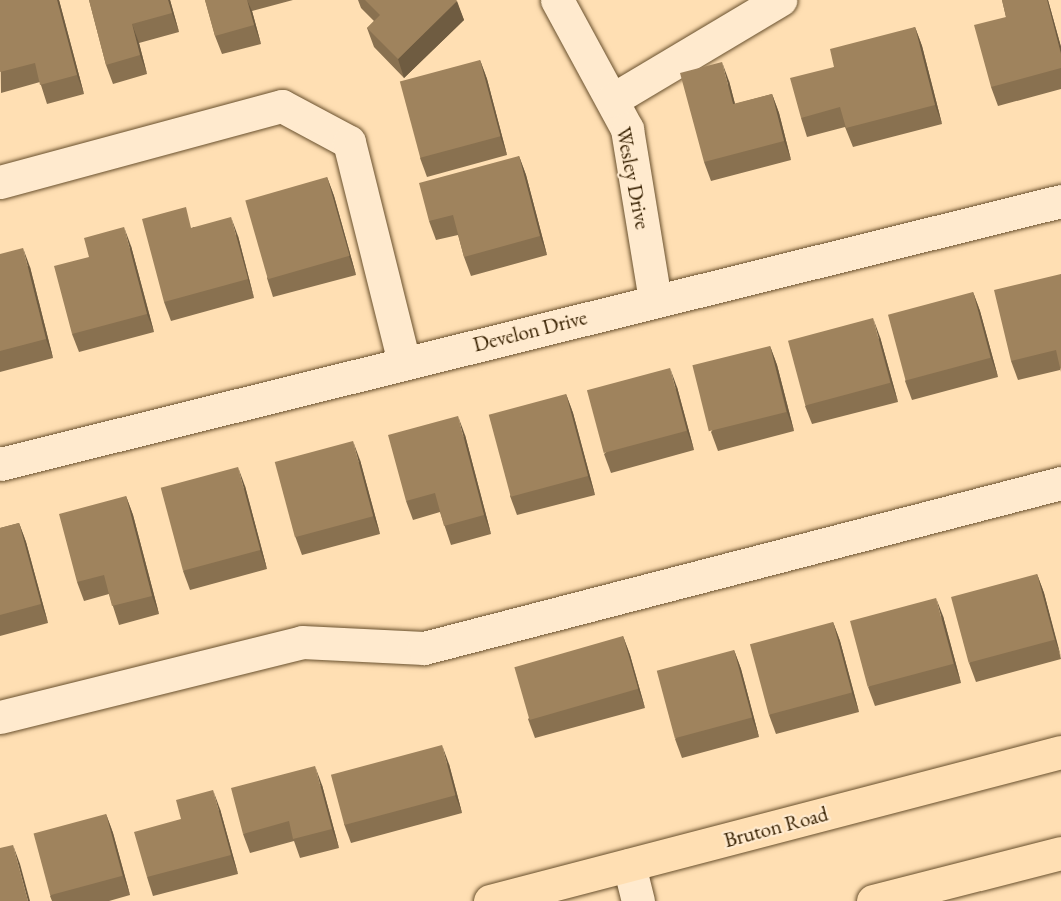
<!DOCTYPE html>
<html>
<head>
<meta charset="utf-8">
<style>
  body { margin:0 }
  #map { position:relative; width:1061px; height:901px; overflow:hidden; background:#ffdfb3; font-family:"EB Garamond",serif }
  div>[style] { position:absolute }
  .roads { filter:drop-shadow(0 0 2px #69502d) drop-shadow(0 0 2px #69502d) }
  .minor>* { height:33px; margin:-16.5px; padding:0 16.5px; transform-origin:16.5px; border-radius:16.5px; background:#ffeace }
  .major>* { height:33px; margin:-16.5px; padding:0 16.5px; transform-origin:16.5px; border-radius:16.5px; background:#ffdfb3 }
  .wall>* { inset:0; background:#897150 }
  .shaded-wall>* { inset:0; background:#6f5c41 }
  .building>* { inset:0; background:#9f835d; transform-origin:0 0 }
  span { translate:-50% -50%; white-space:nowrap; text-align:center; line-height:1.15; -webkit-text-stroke:4.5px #ffeace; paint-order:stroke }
  .street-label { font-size:21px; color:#372000 }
</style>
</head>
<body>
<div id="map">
  <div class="roads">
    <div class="minor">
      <i style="left:557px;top:0;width:147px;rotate:61.5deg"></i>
      <i style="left:627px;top:129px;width:173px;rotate:80.7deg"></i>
      <i style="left:612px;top:100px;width:196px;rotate:-30.8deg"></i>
      <i style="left:0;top:182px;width:292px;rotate:-15.1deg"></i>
      <i style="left:282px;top:106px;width:76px;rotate:28.2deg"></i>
      <i style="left:349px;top:142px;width:228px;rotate:76deg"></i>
      <i style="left:0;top:464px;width:1093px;rotate:-13.92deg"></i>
      <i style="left:0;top:717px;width:311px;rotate:-13.9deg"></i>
      <i style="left:302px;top:642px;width:122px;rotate:2.8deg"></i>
      <i style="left:424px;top:648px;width:658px;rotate:-14.52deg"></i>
      <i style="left:629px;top:865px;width:37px;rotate:76deg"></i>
    </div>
    <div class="major">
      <i style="left:490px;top:901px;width:590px;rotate:-14.62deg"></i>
      <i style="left:873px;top:901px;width:194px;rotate:-14.3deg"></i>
    </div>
  </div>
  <div class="wall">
    <i style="clip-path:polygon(0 0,59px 0,84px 94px,47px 104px,40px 82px,1px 93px)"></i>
    <i style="clip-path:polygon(89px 0,170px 0,179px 32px,139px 43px,147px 74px,113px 84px,106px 65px)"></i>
    <i style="clip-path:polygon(205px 0,293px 0,252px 11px,261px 44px,222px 54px,215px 36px)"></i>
    <i style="clip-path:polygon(358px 0,456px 0,464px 20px,404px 78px,374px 47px,367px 28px,374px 21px,361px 8px)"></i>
    <i style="clip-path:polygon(1002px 0,1048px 0,1061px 47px,1061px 89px,998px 106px,991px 87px,1006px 17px)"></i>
    <i style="clip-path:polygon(915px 27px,922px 46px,942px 124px,853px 147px,845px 127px,807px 137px,801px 118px,834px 67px)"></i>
    <i style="clip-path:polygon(480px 60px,487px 79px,507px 155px,427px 177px,420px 158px)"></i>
    <i style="clip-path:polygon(729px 81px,735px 104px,772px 94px,779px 113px,791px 160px,711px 181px,704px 162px)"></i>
    <i style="clip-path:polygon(519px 156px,526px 175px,547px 255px,471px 276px,464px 257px,458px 235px,436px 240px,429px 221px)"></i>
    <i style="clip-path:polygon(327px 177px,334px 196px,356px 275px,273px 297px,267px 278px)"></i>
    <i style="clip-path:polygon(193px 227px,238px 236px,254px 298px,171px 321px,164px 302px)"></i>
    <i style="clip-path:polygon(131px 246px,154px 332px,79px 352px,72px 334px)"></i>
    <i style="clip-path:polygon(0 254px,30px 267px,53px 358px,0 372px)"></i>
    <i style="clip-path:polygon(1061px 274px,1060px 370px,1018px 380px,1011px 361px)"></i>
    <i style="clip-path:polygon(973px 292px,980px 311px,998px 377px,912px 400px,905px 381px)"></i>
    <i style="clip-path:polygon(880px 337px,898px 402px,812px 424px,805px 406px)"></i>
    <i style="clip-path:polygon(770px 346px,777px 365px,794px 431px,718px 451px,711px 432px)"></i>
    <i style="clip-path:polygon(677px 387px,694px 450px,611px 473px,604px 454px)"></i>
    <i style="clip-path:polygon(566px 394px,573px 413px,595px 495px,517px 515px,510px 496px)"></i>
    <i style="clip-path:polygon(465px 435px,491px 534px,451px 545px,440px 512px,413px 520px,406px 501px)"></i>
    <i style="clip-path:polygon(360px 460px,380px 534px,302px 555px,295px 536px)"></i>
    <i style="clip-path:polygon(245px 486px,267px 569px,190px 590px,183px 571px)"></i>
    <i style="clip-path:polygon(126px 496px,133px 515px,159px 614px,119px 625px,109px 594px,84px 601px,77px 582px)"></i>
    <i style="clip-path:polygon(19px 523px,26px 542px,48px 623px,0 636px,0 528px)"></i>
    <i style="clip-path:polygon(1037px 574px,1044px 593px,1061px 659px,976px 682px,969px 663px)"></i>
    <i style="clip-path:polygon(943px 616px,961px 683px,875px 706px,868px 687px)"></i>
    <i style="clip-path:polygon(833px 622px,840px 641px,859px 712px,776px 734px,769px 715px)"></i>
    <i style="clip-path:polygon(623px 636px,630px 655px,645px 708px,535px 738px,528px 719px)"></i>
    <i style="clip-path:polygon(734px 650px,741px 669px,759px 737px,682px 758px,675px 739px)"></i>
    <i style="clip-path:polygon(449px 764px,462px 813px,351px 843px,344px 824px)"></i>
    <i style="clip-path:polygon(322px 785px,339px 848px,300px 858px,294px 841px,250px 853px,243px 834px)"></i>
    <i style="clip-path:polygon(220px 809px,238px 874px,153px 896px,147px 877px)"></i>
    <i style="clip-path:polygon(106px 814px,113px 833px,130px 895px,109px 901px,52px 901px,50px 896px)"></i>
  </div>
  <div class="shaded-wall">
    <i style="clip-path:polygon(57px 0,59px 0,84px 94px,77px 75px)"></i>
    <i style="clip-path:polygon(168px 0,170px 0,179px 32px,172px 13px)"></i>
    <i style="clip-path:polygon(247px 0,252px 11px,261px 44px,254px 25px)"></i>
    <i style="clip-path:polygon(1047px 0,1048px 0,1061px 47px,1061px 54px)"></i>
    <i style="clip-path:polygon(457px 1px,464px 20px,404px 78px,398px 59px)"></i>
    <i style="clip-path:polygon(132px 24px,139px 43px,147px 74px,140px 55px)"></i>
    <i style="clip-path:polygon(915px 27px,922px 46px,942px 124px,935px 105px)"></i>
    <i style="clip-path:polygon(480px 60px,487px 79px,507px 155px,500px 136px)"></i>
    <i style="clip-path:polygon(722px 62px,729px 81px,740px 123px,733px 104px)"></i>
    <i style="clip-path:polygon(772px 94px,779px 113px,791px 160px,784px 141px)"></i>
    <i style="clip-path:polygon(519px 156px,526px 175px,547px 255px,540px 236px)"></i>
    <i style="clip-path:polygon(327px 177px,334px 196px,356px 275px,349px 256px)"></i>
    <i style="clip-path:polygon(231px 217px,238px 236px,254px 298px,248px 279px)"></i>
    <i style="clip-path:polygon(124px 227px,131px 246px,154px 332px,147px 314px)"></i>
    <i style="clip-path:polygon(23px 248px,30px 267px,53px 358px,46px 339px)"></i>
    <i style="clip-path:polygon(973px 292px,980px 311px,998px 377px,991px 358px)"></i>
    <i style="clip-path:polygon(873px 318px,880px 337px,898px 402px,891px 383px)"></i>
    <i style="clip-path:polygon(770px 346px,777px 365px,794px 431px,787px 412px)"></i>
    <i style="clip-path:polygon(670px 368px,677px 387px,694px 450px,687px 431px)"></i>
    <i style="clip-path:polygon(566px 394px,573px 413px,595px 495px,588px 476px)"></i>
    <i style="clip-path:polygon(458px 416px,465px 435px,491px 534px,484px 515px)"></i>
    <i style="clip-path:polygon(353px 441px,360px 460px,380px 534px,373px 516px)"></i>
    <i style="clip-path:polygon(238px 467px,245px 486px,267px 569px,260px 550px)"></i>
    <i style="clip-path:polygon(126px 496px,133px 515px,159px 614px,152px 596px)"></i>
    <i style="clip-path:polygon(19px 523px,26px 542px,48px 623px,41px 604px)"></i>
    <i style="clip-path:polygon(1037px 574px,1044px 593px,1061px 657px,1055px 640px)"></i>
    <i style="clip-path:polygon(936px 598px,943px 616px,961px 683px,954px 664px)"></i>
    <i style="clip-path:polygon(833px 622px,840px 641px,859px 712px,852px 693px)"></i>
    <i style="clip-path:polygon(623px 636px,630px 655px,645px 708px,638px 689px)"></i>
    <i style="clip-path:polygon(734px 650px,741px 669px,759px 737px,752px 718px)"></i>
    <i style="clip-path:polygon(442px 745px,449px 764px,462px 813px,455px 795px)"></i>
    <i style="clip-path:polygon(315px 766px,322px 785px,339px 848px,332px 829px)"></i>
    <i style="clip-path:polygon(213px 790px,220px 809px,238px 874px,231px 855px)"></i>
    <i style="clip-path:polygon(106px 814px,113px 833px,130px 895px,123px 876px)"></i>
    <i style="clip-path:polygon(13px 845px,20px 864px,30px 901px,28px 901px)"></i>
  </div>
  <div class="building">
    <i style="clip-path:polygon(0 0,57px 0,77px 75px,40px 85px,35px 63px,0 72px)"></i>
    <i style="clip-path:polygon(89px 0,168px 0,172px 13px,132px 24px,140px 55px,106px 65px)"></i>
    <i style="clip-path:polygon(205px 0,247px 0,254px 25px,215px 36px)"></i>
    <i style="clip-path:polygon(365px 0,456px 0,457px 1px,398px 59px,367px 28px,380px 15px)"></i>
    <i style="clip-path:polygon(1002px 0,1047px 0,1061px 54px,1061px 68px,991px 87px,974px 25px,1006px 17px)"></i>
    <i style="clip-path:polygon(915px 27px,935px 105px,846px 128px,840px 107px,801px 118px,790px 78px,834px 67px,830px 49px)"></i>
    <i style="left:480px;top:60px;width:79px;height:83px;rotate:75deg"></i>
    <i style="clip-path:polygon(722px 62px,733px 104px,772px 94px,784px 141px,704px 162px,680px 73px)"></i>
    <i style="clip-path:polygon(519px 156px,540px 236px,464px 257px,453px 215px,429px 221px,419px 183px)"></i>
    <i style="left:327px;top:177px;width:82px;height:85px;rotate:74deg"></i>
    <i style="clip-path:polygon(186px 207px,191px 228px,231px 217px,248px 279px,164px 302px,142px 219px)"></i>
    <i style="clip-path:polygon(124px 227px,147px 314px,72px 334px,54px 266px,89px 257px,84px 238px)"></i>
    <i style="clip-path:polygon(23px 248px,46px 339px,0 351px,0 254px)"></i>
    <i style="clip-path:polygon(1061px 274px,1061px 372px,1056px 350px,1011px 361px,994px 290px)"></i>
    <i style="left:973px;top:292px;width:68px;height:88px;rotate:75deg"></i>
    <i style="left:873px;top:318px;width:67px;height:88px;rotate:75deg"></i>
    <i style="left:770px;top:346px;width:68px;height:80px;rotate:76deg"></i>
    <i style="left:670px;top:368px;width:65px;height:86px;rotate:75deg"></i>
    <i style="left:566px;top:394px;width:85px;height:80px;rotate:75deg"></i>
    <i style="clip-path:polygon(458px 416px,484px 515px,444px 526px,435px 493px,406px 501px,388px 435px)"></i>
    <i style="left:353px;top:441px;width:78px;height:81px;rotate:75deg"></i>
    <i style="left:238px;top:467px;width:86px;height:80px;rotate:75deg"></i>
    <i style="clip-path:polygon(126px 496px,152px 596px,112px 606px,104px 575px,77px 582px,59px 514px)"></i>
    <i style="clip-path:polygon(19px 523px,41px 604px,0 615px,0 528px)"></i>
    <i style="left:1037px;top:574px;width:68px;height:89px;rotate:75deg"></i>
    <i style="left:936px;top:598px;width:68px;height:89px;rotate:75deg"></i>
    <i style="left:833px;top:622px;width:73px;height:86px;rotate:75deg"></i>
    <i style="left:623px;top:636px;width:55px;height:113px;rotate:74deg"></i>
    <i style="left:734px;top:650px;width:70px;height:80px;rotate:75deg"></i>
    <i style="left:442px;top:745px;width:52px;height:115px;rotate:75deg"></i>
    <i style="clip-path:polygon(315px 766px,332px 829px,293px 839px,289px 821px,243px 834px,231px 788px)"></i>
    <i style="clip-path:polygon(213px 790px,231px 855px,147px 877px,134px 832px,181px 819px,176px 800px)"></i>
    <i style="left:106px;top:814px;width:64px;height:75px;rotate:75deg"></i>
    <i style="clip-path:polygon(13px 845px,28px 901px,0 901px,0 848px)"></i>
  </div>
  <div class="street-label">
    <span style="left:633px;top:178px;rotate:79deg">Wesley Drive</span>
    <span style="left:530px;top:331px;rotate:-14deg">Develon Drive</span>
    <span style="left:776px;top:827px;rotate:-15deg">Bruton Road</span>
  </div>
</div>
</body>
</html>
